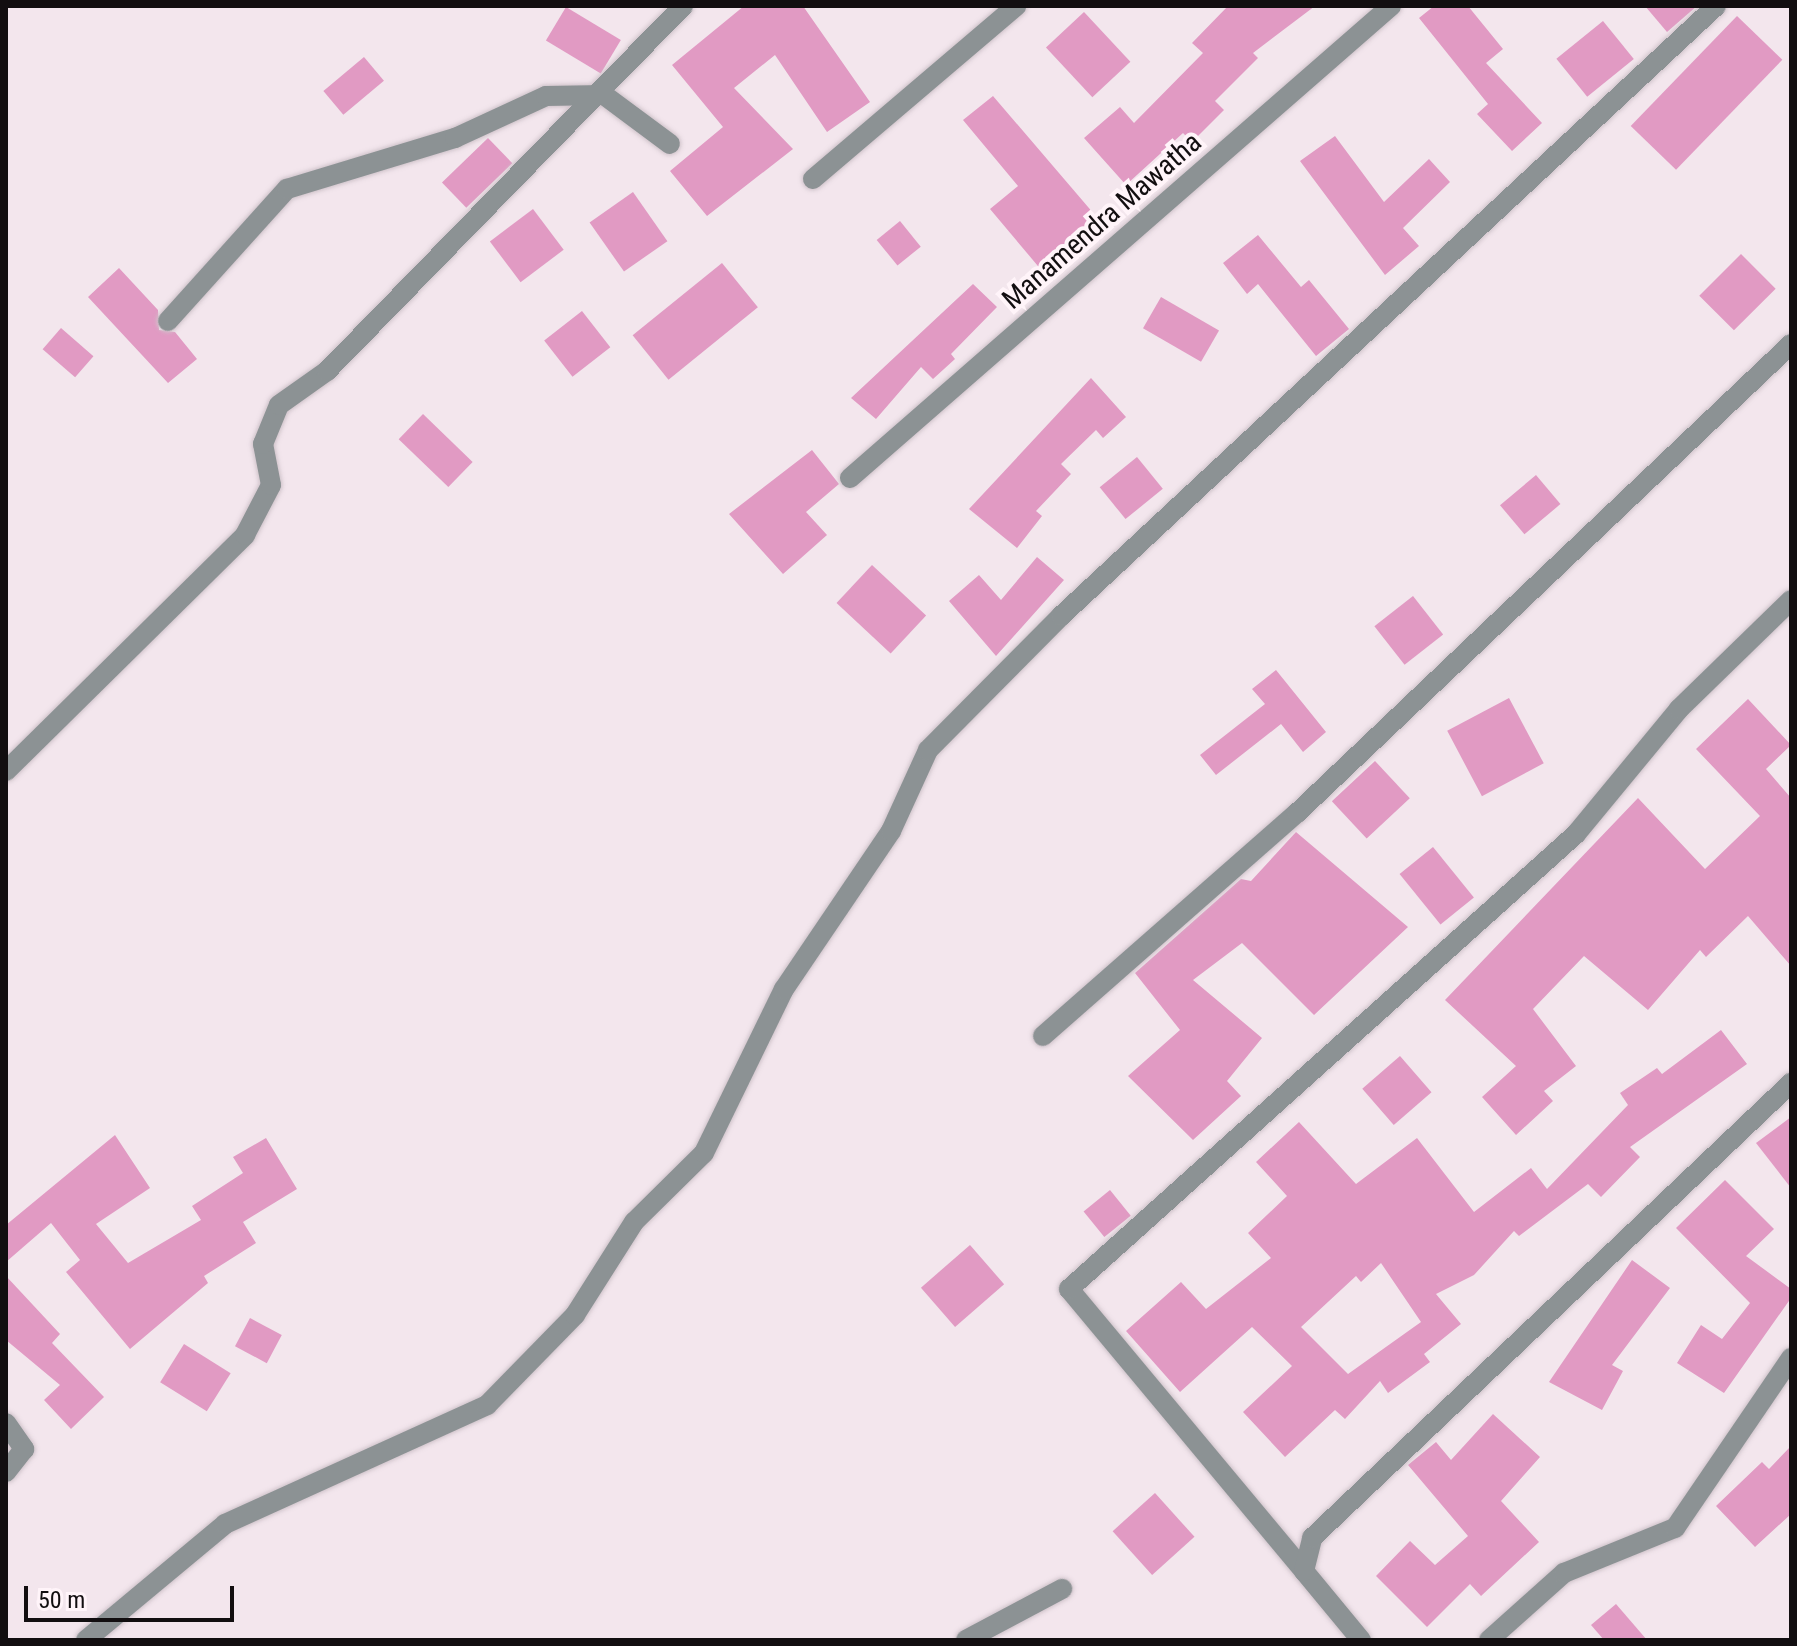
<!DOCTYPE html>
<html>
<head>
<meta charset="utf-8">
<style>
  body { margin:0 }
  #map { position:relative; width:1797px; height:1646px; overflow:hidden; background:#f3e6ed; font-family:"Roboto Condensed",sans-serif }
  div>[style] { position:absolute }
  .building>* { inset:0; background:#e19ac3; transform-origin:0 0 }
  .roads { filter:drop-shadow(0 0 2px #cfc3ca) drop-shadow(0 0 2px #cfc3ca) }
  .minor>* { height:20px; margin:-10px; padding:0 10px; transform-origin:10px; border-radius:10px; background:#8c9294 }
  span { translate:-50% -50%; white-space:nowrap; text-align:center; line-height:1.15; -webkit-text-stroke:8px #fff4f9; paint-order:stroke }
  .street-label { font-size:28px; color:#120e10 }
  .frame { position:absolute; inset:0; border:8px solid #120e10; pointer-events:none }
  .scale { position:absolute; left:24px; top:1586px; width:210px; height:36px; box-sizing:border-box; border:4px solid #120e10; border-top:0; padding-left:10px; font-size:24px; line-height:28px; white-space:nowrap; color:#120e10; -webkit-text-stroke:6px #fff4f9; paint-order:stroke }
</style>
</head>
<body>
<div id="map">
  <div class="building">
    <i style="clip-path:polygon(744px 6px,803px 6px,870px 102px,827px 132px,775px 55px,734px 88px,793px 149px,707px 216px,670px 171px,723px 127px,672px 65px)"></i>
    <i style="clip-path:polygon(1228px 6px,1315px 6px,1253px 53px,1258px 58px,1215px 101px,1224px 110px,1192px 142px,1183px 133px,1126px 185px,1084px 138px,1120px 107px,1134px 123px,1203px 53px,1192px 43px)"></i>
    <i style="clip-path:polygon(1434px 6px,1468px 6px,1503px 49px,1486px 63px,1542px 123px,1512px 151px,1477px 114px,1488px 104px,1419px 18px)"></i>
    <i style="clip-path:polygon(1645px 6px,1697px 6px,1667px 32px)"></i>
    <i style="left:566px;top:7px;width:64px;height:39px;rotate:31deg"></i>
    <i style="left:1084px;top:12px;width:68px;height:52px;rotate:47deg"></i>
    <i style="left:1737px;top:16px;width:63px;height:153px;rotate:44deg"></i>
    <i style="left:1603px;top:21px;width:49px;height:60px;rotate:51deg"></i>
    <i style="left:364px;top:57px;width:31px;height:53px;rotate:50deg"></i>
    <i style="clip-path:polygon(993px 96px,1106px 228px,1048px 278px,990px 209px,1018px 186px,963px 120px)"></i>
    <i style="clip-path:polygon(1335px 136px,1384px 202px,1429px 159px,1450px 182px,1403px 228px,1419px 246px,1385px 275px,1300px 161px)"></i>
    <i style="left:488px;top:138px;width:35px;height:64px;rotate:46deg"></i>
    <i style="left:633px;top:192px;width:60px;height:53px;rotate:55deg"></i>
    <i style="left:533px;top:209px;width:51px;height:54px;rotate:53deg"></i>
    <i style="left:900px;top:221px;width:33px;height:30px;rotate:51deg"></i>
    <i style="clip-path:polygon(1258px 235px,1301px 287px,1309px 280px,1349px 329px,1316px 356px,1258px 284px,1247px 294px,1223px 263px)"></i>
    <i style="left:1741px;top:254px;width:49px;height:59px;rotate:45deg"></i>
    <i style="left:722px;top:263px;width:57px;height:115px;rotate:51deg"></i>
    <i style="clip-path:polygon(119px 268px,158px 310px,159px 330px,175px 332px,197px 359px,168px 383px,88px 297px)"></i>
    <i style="clip-path:polygon(973px 284px,997px 307px,951px 354px,955px 359px,933px 379px,921px 367px,876px 419px,851px 398px)"></i>
    <i style="left:1161px;top:297px;width:67px;height:36px;rotate:30deg"></i>
    <i style="left:582px;top:311px;width:46px;height:48px;rotate:52deg"></i>
    <i style="left:61px;top:328px;width:43px;height:28px;rotate:41deg"></i>
    <i style="clip-path:polygon(1091px 378px,1126px 417px,1103px 438px,1096px 430px,1061px 464px,1071px 474px,1036px 511px,1042px 516px,1017px 548px,969px 509px)"></i>
    <i style="left:423px;top:414px;width:69px;height:35px;rotate:44deg"></i>
    <i style="clip-path:polygon(812px 450px,839px 484px,806px 512px,827px 535px,783px 574px,729px 514px)"></i>
    <i style="left:1137px;top:457px;width:41px;height:48px;rotate:51deg"></i>
    <i style="left:1536px;top:475px;width:38px;height:47px;rotate:50deg"></i>
    <i style="clip-path:polygon(1037px 557px,1064px 580px,996px 656px,949px 601px,979px 575px,1001px 600px)"></i>
    <i style="left:872px;top:565px;width:74px;height:52px;rotate:43deg"></i>
    <i style="left:1413px;top:596px;width:49px;height:49px;rotate:52deg"></i>
    <i style="clip-path:polygon(1276px 670px,1326px 732px,1303px 752px,1281px 724px,1216px 775px,1200px 755px,1265px 704px,1252px 689px)"></i>
    <i style="left:1509px;top:698px;width:74px;height:70px;rotate:62deg"></i>
    <i style="clip-path:polygon(1748px 699px,1791px 745px,1766px 769px,1791px 798px,1791px 966px,1748px 916px,1706px 957px,1700px 950px,1648px 1010px,1584px 956px,1533px 1009px,1576px 1066px,1544px 1091px,1553px 1101px,1516px 1135px,1482px 1097px,1516px 1066px,1445px 1000px,1638px 798px,1705px 869px,1760px 816px,1696px 749px)"></i>
    <i style="left:1375px;top:761px;width:51px;height:59px;rotate:47deg"></i>
    <i style="clip-path:polygon(1296px 832px,1408px 927px,1314px 1015px,1242px 943px,1193px 980px,1262px 1038px,1227px 1081px,1241px 1096px,1193px 1140px,1128px 1076px,1180px 1030px,1135px 973px,1241px 879px,1251px 881px)"></i>
    <i style="left:1433px;top:847px;width:65px;height:43px;rotate:51deg"></i>
    <i style="clip-path:polygon(evenodd,1721px 1030px,1747px 1064px,1630px 1147px,1640px 1157px,1601px 1197px,1588px 1184px,1519px 1236px,1514px 1231px,1474px 1275px,1436px 1294px,1461px 1324px,1424px 1354px,1430px 1362px,1388px 1393px,1380px 1381px,1345px 1419px,1335px 1410px,1285px 1457px,1243px 1412px,1292px 1366px,1252px 1327px,1180px 1392px,1126px 1331px,1181px 1282px,1206px 1309px,1271px 1258px,1248px 1233px,1287px 1196px,1256px 1162px,1299px 1122px,1356px 1184px,1417px 1138px,1474px 1212px,1531px 1168px,1547px 1189px,1628px 1105px,1620px 1093px,1657px 1068px,1662px 1074px,1721px 1030px,1381px 1263px,1421px 1322px,1348px 1374px,1301px 1327px,1356px 1276px,1361px 1282px,1381px 1263px)"></i>
    <i style="left:1400px;top:1056px;width:48px;height:50px;rotate:49deg"></i>
    <i style="clip-path:polygon(1791px 1117px,1791px 1188px,1756px 1143px)"></i>
    <i style="clip-path:polygon(115px 1135px,150px 1188px,96px 1224px,128px 1263px,201px 1220px,192px 1206px,243px 1173px,233px 1157px,266px 1138px,297px 1189px,243px 1222px,256px 1243px,204px 1276px,208px 1283px,130px 1349px,66px 1272px,80px 1260px,51px 1223px,6px 1262px,6px 1225px)"></i>
    <i style="clip-path:polygon(1725px 1180px,1774px 1229px,1746px 1256px,1791px 1289px,1791px 1298px,1724px 1393px,1677px 1363px,1701px 1325px,1722px 1339px,1750px 1303px,1676px 1228px)"></i>
    <i style="left:1110px;top:1190px;width:33px;height:34px;rotate:51deg"></i>
    <i style="left:970px;top:1245px;width:52px;height:65px;rotate:49deg"></i>
    <i style="clip-path:polygon(1632px 1260px,1670px 1288px,1612px 1365px,1623px 1371px,1602px 1410px,1549px 1382px)"></i>
    <i style="clip-path:polygon(6px 1276px,60px 1334px,52px 1343px,104px 1397px,71px 1429px,44px 1400px,60px 1385px,6px 1340px)"></i>
    <i style="left:250px;top:1318px;width:36px;height:32px;rotate:28deg"></i>
    <i style="left:184px;top:1344px;width:55px;height:45px;rotate:32deg"></i>
    <i style="clip-path:polygon(1493px 1414px,1540px 1457px,1501px 1501px,1539px 1542px,1481px 1596px,1470px 1584px,1427px 1627px,1376px 1576px,1410px 1541px,1435px 1565px,1468px 1536px,1408px 1465px,1436px 1442px,1451px 1460px)"></i>
    <i style="clip-path:polygon(1791px 1446px,1791px 1514px,1755px 1547px,1716px 1506px,1762px 1462px,1769px 1469px)"></i>
    <i style="left:1155px;top:1493px;width:59px;height:57px;rotate:48deg"></i>
    <i style="clip-path:polygon(1616px 1604px,1647px 1640px,1604px 1640px,1591px 1625px)"></i>
  </div>
  <div class="roads">
    <div class="minor">
      <i style="left:813px;top:179px;width:267px;rotate:-40.4deg"></i>
      <i style="left:168px;top:321px;width:178px;rotate:-48deg"></i>
      <i style="left:287px;top:189px;width:176px;rotate:-16.9deg"></i>
      <i style="left:455px;top:138px;width:100px;rotate:-24.8deg"></i>
      <i style="left:546px;top:96px;width:58px;rotate:-1deg"></i>
      <i style="left:604px;top:95px;width:82px;rotate:36.6deg"></i>
      <i style="left:850px;top:478px;width:718px;rotate:-41.1deg"></i>
      <i style="left:6px;top:771px;width:336px;rotate:-44.6deg"></i>
      <i style="left:245px;top:535px;width:56px;rotate:-62.5deg"></i>
      <i style="left:271px;top:485px;width:42px;rotate:-101deg"></i>
      <i style="left:263px;top:444px;width:42px;rotate:-67.7deg"></i>
      <i style="left:279px;top:405px;width:59px;rotate:-35.3deg"></i>
      <i style="left:327px;top:371px;width:510px;rotate:-45.72deg"></i>
      <i style="left:1043px;top:1036px;width:338px;rotate:-41.3deg"></i>
      <i style="left:1297px;top:813px;width:681px;rotate:-43.51deg"></i>
      <i style="left:6px;top:1423px;width:32px;rotate:55deg"></i>
      <i style="left:24px;top:1449px;width:29px;rotate:128deg"></i>
      <i style="left:1304px;top:1571px;width:367px;rotate:-129.8deg"></i>
      <i style="left:1069px;top:1289px;width:681px;rotate:-41.91deg"></i>
      <i style="left:1576px;top:834px;width:162px;rotate:-50.5deg"></i>
      <i style="left:1679px;top:709px;width:156px;rotate:-44.2deg"></i>
      <i style="left:86px;top:1640px;width:181px;rotate:-39.8deg"></i>
      <i style="left:225px;top:1524px;width:288px;rotate:-24.4deg"></i>
      <i style="left:487px;top:1405px;width:126px;rotate:-45.6deg"></i>
      <i style="left:575px;top:1315px;width:110px;rotate:-57.6deg"></i>
      <i style="left:634px;top:1222px;width:98px;rotate:-44.6deg"></i>
      <i style="left:704px;top:1153px;width:182px;rotate:-64deg"></i>
      <i style="left:784px;top:989px;width:191px;rotate:-55.9deg"></i>
      <i style="left:891px;top:831px;width:89px;rotate:-65.4deg"></i>
      <i style="left:928px;top:750px;width:189px;rotate:-45.2deg"></i>
      <i style="left:1061px;top:616px;width:895px;rotate:-42.96deg"></i>
      <i style="left:966px;top:1640px;width:109px;rotate:-28deg"></i>
      <i style="left:1361px;top:1640px;width:89px;rotate:-129.6deg"></i>
      <i style="left:1304px;top:1571px;width:34px;rotate:-76deg"></i>
      <i style="left:1312px;top:1538px;width:661px;rotate:-43.53deg"></i>
      <i style="left:1489px;top:1640px;width:101px;rotate:-41.8deg"></i>
      <i style="left:1564px;top:1573px;width:120px;rotate:-22.1deg"></i>
      <i style="left:1675px;top:1528px;width:206px;rotate:-55.7deg"></i>
    </div>
  </div>
  <div class="street-label">
    <span style="left:1102px;top:221px;rotate:-41deg">Manamendra Mawatha</span>
  </div>
  <div class="frame"></div>
  <div class="scale">50 m</div>
</div>
</body>
</html>
